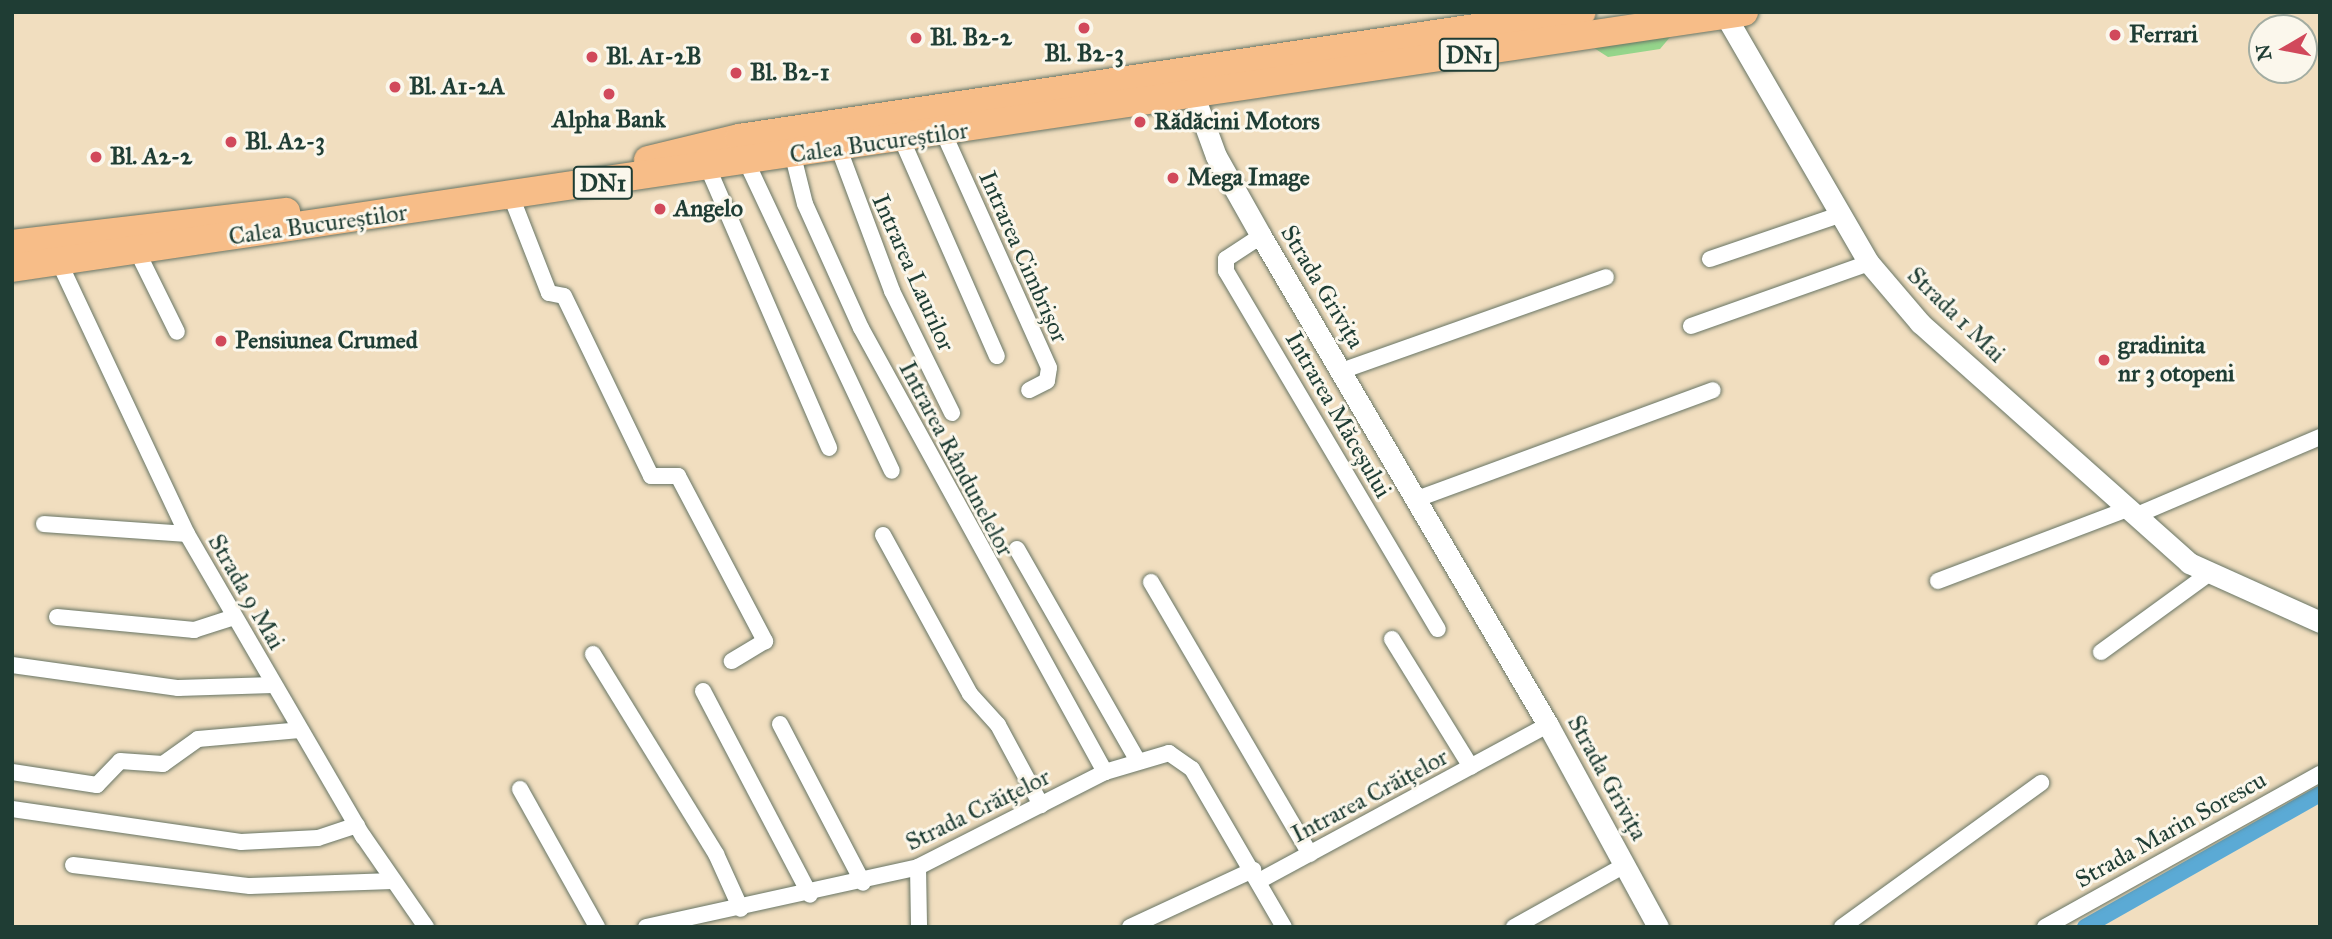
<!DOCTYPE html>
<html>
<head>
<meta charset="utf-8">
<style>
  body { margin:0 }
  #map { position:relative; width:2332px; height:939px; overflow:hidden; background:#f1debf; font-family:"IM FELL Great Primer",serif }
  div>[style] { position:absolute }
  .green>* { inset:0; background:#95d58b }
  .canal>* { height:16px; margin:-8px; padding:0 8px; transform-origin:8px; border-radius:8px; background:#5baad5 }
  .roads { filter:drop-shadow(0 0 2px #687565) drop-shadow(0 0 2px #687565) }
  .minor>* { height:16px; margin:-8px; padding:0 8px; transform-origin:8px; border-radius:8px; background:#fff }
  .tertiary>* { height:21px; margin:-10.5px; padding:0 10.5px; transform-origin:10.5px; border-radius:10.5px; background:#fff }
  .trunk>* { height:28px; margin:-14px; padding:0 14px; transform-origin:14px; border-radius:14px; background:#f7bd88 }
  .dots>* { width:19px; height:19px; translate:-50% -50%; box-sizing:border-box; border:4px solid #fbf7ec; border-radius:50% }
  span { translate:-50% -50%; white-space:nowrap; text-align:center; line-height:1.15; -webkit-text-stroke:6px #fbf7ec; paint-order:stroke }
  .shield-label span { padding:2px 5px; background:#fbf7ec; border:2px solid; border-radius:5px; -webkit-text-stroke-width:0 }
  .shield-label { font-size:23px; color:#1f3d34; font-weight:700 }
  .poi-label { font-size:24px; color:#1f3d34; font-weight:700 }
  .left { translate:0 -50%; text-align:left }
  .street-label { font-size:24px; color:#1f3d34 }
  .frame { position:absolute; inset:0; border:14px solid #1f3d34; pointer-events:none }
  .north { position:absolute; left:2248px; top:14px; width:70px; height:70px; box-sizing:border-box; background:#fbf7ec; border:2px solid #a3ada2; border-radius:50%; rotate:260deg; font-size:19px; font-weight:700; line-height:28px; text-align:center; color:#1f3d34 }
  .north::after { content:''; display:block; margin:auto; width:24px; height:32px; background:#d1495b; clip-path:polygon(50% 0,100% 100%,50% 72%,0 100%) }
</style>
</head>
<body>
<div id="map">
  <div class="green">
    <i style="clip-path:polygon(1671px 36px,1660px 49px,1608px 57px,1594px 48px)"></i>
  </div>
  <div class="canal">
    <i style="left:2085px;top:927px;width:270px;rotate:-29.5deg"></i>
  </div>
  <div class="roads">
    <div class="minor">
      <i style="left:944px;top:134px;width:256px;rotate:65.8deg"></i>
      <i style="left:1049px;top:368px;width:13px;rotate:99deg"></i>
      <i style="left:1047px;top:381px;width:20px;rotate:153deg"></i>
      <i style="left:902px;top:140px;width:236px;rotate:66.3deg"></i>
      <i style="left:839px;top:149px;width:152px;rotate:69.5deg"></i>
      <i style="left:892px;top:291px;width:136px;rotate:63.8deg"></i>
      <i style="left:793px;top:156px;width:49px;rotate:76deg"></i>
      <i style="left:805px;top:204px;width:136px;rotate:65.7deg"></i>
      <i style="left:861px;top:328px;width:507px;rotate:61.21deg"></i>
      <i style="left:747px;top:163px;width:340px;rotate:64.8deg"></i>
      <i style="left:708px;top:168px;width:305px;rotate:66.6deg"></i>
      <i style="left:511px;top:196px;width:104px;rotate:68.6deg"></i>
      <i style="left:549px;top:293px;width:15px;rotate:11deg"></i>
      <i style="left:564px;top:296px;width:200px;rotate:64.2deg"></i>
      <i style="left:651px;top:476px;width:27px"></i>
      <i style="left:678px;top:476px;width:187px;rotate:62.2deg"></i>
      <i style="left:765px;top:641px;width:39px;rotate:149deg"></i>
      <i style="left:1261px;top:236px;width:42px;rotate:146.7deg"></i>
      <i style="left:1226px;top:259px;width:12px;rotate:90deg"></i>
      <i style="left:1226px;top:271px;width:416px;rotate:59.4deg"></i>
      <i style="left:137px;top:251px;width:90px;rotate:63.7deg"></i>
      <i style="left:1710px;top:259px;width:136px;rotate:-18.8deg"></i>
      <i style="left:59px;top:262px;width:301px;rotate:64.8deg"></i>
      <i style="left:187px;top:534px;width:350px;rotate:59.8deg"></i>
      <i style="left:363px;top:836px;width:111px;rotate:55.3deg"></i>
      <i style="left:1691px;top:326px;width:189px;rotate:-19.5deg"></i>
      <i style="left:1341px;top:371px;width:281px;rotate:-19.5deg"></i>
      <i style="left:1417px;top:499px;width:315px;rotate:-20.2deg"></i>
      <i style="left:2137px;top:515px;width:199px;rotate:-23.1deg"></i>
      <i style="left:44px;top:524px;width:143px;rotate:4deg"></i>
      <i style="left:883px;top:535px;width:181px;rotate:61.3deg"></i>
      <i style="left:970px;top:694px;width:42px;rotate:47.9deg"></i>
      <i style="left:998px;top:725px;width:91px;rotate:61.7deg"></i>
      <i style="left:1017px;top:549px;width:242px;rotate:60.3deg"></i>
      <i style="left:1938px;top:581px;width:205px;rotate:-20.8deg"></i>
      <i style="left:1151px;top:582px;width:315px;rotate:59.7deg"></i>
      <i style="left:57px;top:617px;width:138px;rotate:5.4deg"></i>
      <i style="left:194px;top:630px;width:42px;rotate:-18deg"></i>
      <i style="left:1392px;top:639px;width:150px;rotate:58.3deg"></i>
      <i style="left:2101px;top:652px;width:131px;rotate:-36deg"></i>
      <i style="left:593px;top:654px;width:235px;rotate:58.4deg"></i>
      <i style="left:716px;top:854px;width:60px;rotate:65.6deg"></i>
      <i style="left:12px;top:665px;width:168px;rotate:7.9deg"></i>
      <i style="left:178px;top:688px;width:95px;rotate:-1.8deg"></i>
      <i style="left:703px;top:691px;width:230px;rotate:62.3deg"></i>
      <i style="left:780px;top:724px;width:179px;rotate:62.4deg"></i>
      <i style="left:12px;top:772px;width:86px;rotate:8.7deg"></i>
      <i style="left:97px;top:785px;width:33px;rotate:-46deg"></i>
      <i style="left:120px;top:761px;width:43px;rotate:4deg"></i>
      <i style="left:163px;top:764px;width:43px;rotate:-35.5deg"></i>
      <i style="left:198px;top:739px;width:102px;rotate:-5deg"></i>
      <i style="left:520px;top:789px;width:158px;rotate:60.8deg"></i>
      <i style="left:12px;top:809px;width:231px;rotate:8.2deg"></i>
      <i style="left:241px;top:842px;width:77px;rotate:-3deg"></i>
      <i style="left:318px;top:838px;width:41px;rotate:-18.4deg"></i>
      <i style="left:73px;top:865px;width:178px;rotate:6.8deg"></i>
      <i style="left:250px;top:886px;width:143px;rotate:-2deg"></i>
      <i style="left:918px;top:867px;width:60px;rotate:89deg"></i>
      <i style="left:1259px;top:881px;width:328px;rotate:-28.4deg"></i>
      <i style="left:646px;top:927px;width:279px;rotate:-12.4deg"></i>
      <i style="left:918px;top:867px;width:210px;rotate:-26.9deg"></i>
      <i style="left:1105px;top:772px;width:67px;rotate:-16.5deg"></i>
      <i style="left:1169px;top:753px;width:28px;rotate:35deg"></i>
      <i style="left:1192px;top:769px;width:183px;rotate:59.8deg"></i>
      <i style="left:1130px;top:927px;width:136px;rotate:-24.9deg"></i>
      <i style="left:1514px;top:927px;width:127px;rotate:-29.2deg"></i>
      <i style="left:1842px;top:927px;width:246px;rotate:-35.9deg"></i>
      <i style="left:2045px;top:927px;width:315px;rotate:-29.1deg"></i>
    </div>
    <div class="tertiary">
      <i style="left:1725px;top:15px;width:287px;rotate:59.9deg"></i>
      <i style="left:1869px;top:263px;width:79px;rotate:49.6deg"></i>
      <i style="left:1920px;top:323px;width:361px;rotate:41.7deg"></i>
      <i style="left:2189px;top:563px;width:144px;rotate:24.2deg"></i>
      <i style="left:1194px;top:96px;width:64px;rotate:69.9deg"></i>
      <i style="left:1216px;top:156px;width:92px;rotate:60.6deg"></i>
      <i style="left:1261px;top:236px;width:567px;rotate:59.59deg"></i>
      <i style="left:1548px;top:725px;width:230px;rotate:61.4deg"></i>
    </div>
    <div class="trunk">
      <i style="left:648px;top:160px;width:94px;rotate:-13.6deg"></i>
      <i style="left:739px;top:138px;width:852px;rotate:-8.5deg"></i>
      <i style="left:12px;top:244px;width:276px;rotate:-6.7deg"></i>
      <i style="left:12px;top:268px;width:1751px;rotate:-8.41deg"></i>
    </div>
  </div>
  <div class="dots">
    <i style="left:1084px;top:28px;background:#d1495b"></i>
    <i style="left:2115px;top:35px;background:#d1495b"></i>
    <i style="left:916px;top:38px;background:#d1495b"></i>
    <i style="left:592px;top:57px;background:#d1495b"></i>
    <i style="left:736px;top:73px;background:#d1495b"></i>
    <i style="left:395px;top:87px;background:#d1495b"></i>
    <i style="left:609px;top:94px;background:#d1495b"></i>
    <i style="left:1140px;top:122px;background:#d1495b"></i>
    <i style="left:231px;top:142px;background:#d1495b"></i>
    <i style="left:96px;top:157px;background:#d1495b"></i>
    <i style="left:1173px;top:178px;background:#d1495b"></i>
    <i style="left:660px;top:209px;background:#d1495b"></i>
    <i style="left:221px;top:341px;background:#d1495b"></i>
    <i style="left:2104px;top:360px;background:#d1495b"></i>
  </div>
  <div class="shield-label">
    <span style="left:1469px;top:55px">DN1</span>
    <span style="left:603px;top:183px">DN1</span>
  </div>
  <div class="poi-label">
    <span class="left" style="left:2129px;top:35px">Ferrari</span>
    <span class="left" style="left:930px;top:38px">Bl. B2-2</span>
    <span style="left:1084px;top:54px">Bl. B2-3</span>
    <span class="left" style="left:606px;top:57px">Bl. A1-2B</span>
    <span class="left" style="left:750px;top:73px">Bl. B2-1</span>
    <span class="left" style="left:409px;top:87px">Bl. A1-2A</span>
    <span style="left:609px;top:120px">Alpha Bank</span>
    <span class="left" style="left:1154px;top:122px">Rădăcini Motors</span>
    <span class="left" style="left:245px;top:142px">Bl. A2-3</span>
    <span class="left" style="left:110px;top:157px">Bl. A2-2</span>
    <span class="left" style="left:1187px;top:178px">Mega Image</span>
    <span class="left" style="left:674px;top:209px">Angelo</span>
    <span class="left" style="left:235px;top:341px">Pensiunea Crumed</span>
    <span class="left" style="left:2118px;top:360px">gradinita<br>nr 3 otopeni</span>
  </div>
  <div class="street-label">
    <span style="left:879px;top:143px;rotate:-8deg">Calea Bucureștilor</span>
    <span style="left:318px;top:225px;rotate:-8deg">Calea Bucureștilor</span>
    <span style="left:1023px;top:257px;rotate:66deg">Intrarea Cimbrișor</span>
    <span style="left:913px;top:273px;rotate:66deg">Intrarea Laurilor</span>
    <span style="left:1322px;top:287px;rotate:59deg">Strada Grivița</span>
    <span style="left:1956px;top:315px;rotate:44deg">Strada 1 Mai</span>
    <span style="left:1338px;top:415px;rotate:60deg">Intrarea Măceșului</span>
    <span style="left:956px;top:459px;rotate:62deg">Intrarea Rândunelelor</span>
    <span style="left:246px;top:592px;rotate:60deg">Strada 9 Mai</span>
    <span style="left:1607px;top:778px;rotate:61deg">Strada Grivița</span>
    <span style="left:1370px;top:796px;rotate:-28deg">Intrarea Crăițelor</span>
    <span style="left:978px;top:810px;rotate:-26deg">Strada Crăițelor</span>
    <span style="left:2171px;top:830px;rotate:-29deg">Strada Marin Sorescu</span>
  </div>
  <div class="frame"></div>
  <div class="north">N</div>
</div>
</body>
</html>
